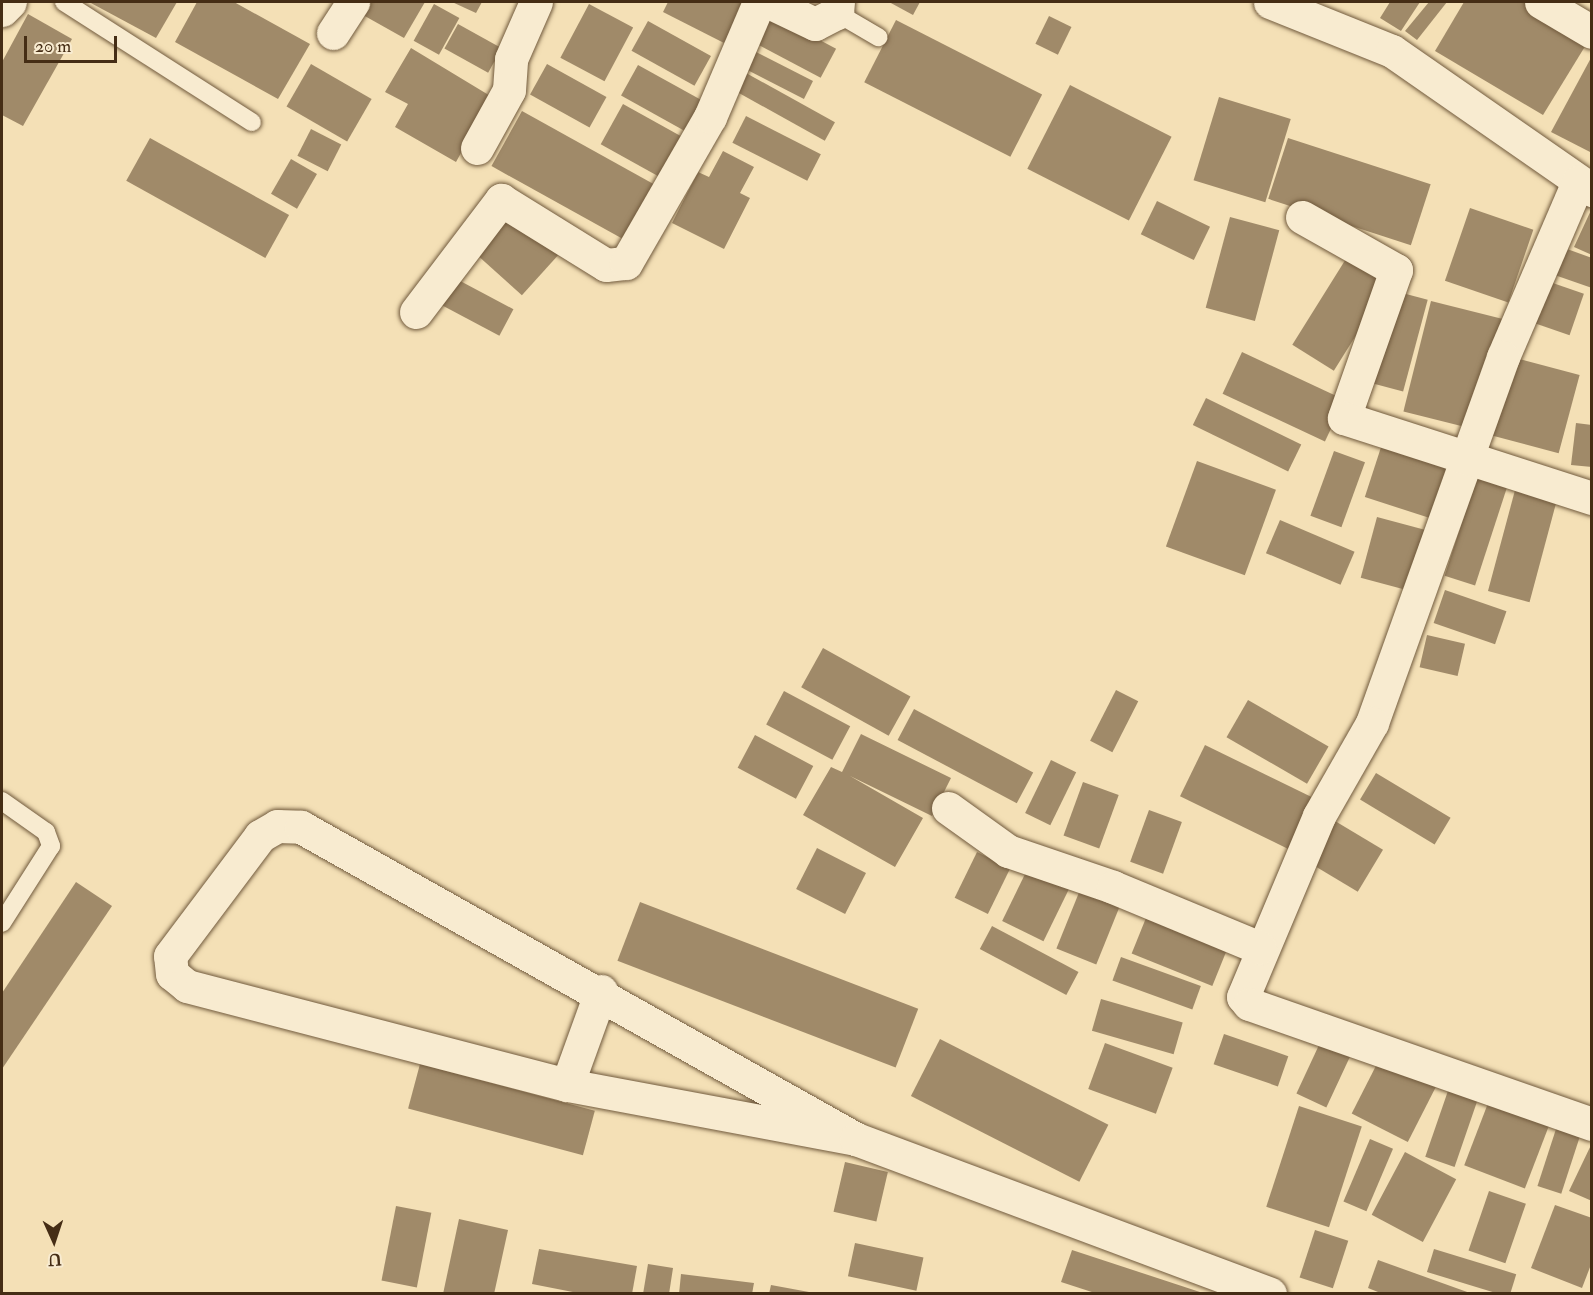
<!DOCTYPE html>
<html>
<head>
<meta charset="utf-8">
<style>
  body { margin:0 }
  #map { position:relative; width:1593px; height:1295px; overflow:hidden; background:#f4e0b6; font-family:"IM FELL Double Pica",serif }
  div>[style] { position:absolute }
  .building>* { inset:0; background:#a08a69; transform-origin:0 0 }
  .roads { filter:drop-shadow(0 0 2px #715a3d) drop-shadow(0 0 2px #715a3d) }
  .lane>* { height:18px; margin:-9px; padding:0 9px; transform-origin:9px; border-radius:9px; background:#f8ebd0 }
  .street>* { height:33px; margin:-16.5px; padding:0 16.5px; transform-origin:16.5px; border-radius:16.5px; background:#f8ebd0 }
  span { translate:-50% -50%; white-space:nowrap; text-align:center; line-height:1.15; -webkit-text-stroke:4.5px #f8ebd0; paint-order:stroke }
  .frame { position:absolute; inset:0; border:3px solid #452d15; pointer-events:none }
  .north { position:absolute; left:24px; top:1211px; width:60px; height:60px; -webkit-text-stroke:4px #f8ebd0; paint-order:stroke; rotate:177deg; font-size:16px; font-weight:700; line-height:24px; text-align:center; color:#452d15 }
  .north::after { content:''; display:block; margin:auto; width:21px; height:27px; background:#452d15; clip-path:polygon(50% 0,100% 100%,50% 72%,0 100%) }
  .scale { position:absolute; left:24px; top:36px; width:93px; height:27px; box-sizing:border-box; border:3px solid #452d15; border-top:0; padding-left:8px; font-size:18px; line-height:21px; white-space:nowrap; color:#452d15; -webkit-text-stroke:4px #f8ebd0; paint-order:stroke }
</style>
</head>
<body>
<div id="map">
  <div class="building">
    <i style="clip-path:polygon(89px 2px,177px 2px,156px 38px)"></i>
    <i style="clip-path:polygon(197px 2px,234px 2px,310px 44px,278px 99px,175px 42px)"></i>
    <i style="clip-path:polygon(370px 2px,425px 2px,404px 38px,363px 15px)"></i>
    <i style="clip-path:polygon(452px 2px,482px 2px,476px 13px)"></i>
    <i style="clip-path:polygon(668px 2px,745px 2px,724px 43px,663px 12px)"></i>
    <i style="clip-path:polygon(889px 2px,920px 2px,913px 15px)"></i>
    <i style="clip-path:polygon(1390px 2px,1420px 2px,1401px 31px,1380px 18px)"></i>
    <i style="clip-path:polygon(1429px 2px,1447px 2px,1417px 40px,1405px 31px)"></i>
    <i style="clip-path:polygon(1464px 2px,1536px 2px,1592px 35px,1543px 115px,1435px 51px)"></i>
    <i style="left:434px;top:4px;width:29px;height:42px;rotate:29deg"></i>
    <i style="left:589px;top:4px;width:50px;height:61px;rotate:28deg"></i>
    <i style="left:769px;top:13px;width:76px;height:33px;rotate:28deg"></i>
    <i style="clip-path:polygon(28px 14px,72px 39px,23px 126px,2px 115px,2px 62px)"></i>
    <i style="left:1049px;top:16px;width:25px;height:31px;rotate:26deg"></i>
    <i style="left:896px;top:20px;width:164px;height:70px;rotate:27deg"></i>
    <i style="left:648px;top:21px;width:72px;height:34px;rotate:29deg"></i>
    <i style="left:458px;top:24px;width:50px;height:28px;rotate:29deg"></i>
    <i style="clip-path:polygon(411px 48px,492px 97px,456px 162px,395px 127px,408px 104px,385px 92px)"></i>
    <i style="left:756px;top:52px;width:64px;height:20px;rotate:27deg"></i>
    <i style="clip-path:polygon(1592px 56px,1592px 153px,1551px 132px)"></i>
    <i style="left:311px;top:64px;width:70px;height:49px;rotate:30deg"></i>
    <i style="left:547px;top:64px;width:68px;height:35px;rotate:29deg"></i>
    <i style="left:638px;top:65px;width:76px;height:35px;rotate:29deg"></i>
    <i style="left:737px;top:68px;width:112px;height:21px;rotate:29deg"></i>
    <i style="left:1070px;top:85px;width:114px;height:94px;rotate:27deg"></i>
    <i style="left:1219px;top:97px;width:75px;height:87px;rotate:17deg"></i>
    <i style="left:623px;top:104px;width:71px;height:46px;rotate:29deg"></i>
    <i style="left:522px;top:111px;width:156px;height:63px;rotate:29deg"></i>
    <i style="left:746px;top:116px;width:84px;height:30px;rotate:27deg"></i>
    <i style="left:311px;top:129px;width:34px;height:30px;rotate:27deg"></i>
    <i style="left:150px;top:138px;width:159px;height:49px;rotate:29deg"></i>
    <i style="left:1288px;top:138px;width:150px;height:64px;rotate:18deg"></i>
    <i style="clip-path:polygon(723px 151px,754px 167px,740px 193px,750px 198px,724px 249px,672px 223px,698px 172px,709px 177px)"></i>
    <i style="left:291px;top:159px;width:30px;height:40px;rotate:30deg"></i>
    <i style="left:1157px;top:201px;width:59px;height:37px;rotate:26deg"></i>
    <i style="left:1470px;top:208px;width:67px;height:77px;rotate:19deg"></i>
    <i style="clip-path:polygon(1592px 208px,1592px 255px,1574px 247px)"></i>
    <i style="left:509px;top:211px;width:66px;height:54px;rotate:42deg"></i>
    <i style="left:1230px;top:217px;width:51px;height:94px;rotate:15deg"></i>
    <i style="clip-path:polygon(1556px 245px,1592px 258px,1592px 288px,1546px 272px)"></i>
    <i style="left:1349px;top:254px;width:49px;height:107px;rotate:32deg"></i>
    <i style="left:449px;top:275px;width:73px;height:30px;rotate:28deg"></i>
    <i style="left:1547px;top:281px;width:39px;height:44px;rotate:19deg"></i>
    <i style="left:1391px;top:290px;width:38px;height:95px;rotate:15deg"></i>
    <i style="left:1431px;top:301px;width:74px;height:114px;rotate:14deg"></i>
    <i style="left:1242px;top:352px;width:113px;height:46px;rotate:25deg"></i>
    <i style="left:1512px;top:357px;width:70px;height:81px;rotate:15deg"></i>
    <i style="left:1206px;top:398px;width:106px;height:30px;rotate:26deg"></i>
    <i style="clip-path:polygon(1576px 423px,1592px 425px,1592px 467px,1571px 465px)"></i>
    <i style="left:1384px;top:438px;width:82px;height:62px;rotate:18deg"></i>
    <i style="left:1334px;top:451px;width:33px;height:69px;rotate:20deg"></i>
    <i style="left:1197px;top:461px;width:84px;height:91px;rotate:20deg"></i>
    <i style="left:1478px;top:473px;width:32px;height:108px;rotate:18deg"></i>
    <i style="left:1518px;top:479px;width:43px;height:116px;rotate:15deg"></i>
    <i style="left:1377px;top:517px;width:58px;height:63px;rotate:15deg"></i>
    <i style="left:1280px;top:520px;width:81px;height:36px;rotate:23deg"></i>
    <i style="left:1445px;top:590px;width:65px;height:35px;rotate:19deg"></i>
    <i style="left:1427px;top:635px;width:39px;height:33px;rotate:13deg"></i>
    <i style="left:823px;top:648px;width:100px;height:45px;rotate:29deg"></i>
    <i style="left:1116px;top:690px;width:25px;height:57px;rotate:27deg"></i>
    <i style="left:784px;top:691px;width:75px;height:38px;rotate:28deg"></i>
    <i style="left:1248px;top:700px;width:93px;height:43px;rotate:30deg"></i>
    <i style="left:914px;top:709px;width:135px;height:35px;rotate:28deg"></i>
    <i style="clip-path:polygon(861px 734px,951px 778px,932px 816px,850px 776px,923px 818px,895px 867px,803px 815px,831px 767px,842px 772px)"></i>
    <i style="left:755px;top:735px;width:66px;height:37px;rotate:28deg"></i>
    <i style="left:1205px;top:745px;width:126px;height:57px;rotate:26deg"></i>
    <i style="left:1051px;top:760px;width:28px;height:59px;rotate:26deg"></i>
    <i style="left:1376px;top:773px;width:87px;height:31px;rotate:31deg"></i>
    <i style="left:1083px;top:782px;width:38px;height:57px;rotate:20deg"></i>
    <i style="left:1149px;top:810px;width:35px;height:55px;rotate:20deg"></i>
    <i style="left:1335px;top:821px;width:56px;height:49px;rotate:31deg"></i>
    <i style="left:817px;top:848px;width:55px;height:46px;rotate:27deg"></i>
    <i style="left:977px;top:852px;width:37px;height:51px;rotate:26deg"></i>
    <i style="left:1028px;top:868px;width:46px;height:59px;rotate:26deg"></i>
    <i style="clip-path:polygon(76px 882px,112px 906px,2px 1069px,2px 993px)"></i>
    <i style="left:1080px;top:890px;width:43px;height:63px;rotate:22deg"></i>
    <i style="left:640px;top:902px;width:298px;height:63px;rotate:21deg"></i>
    <i style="left:1150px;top:908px;width:87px;height:49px;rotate:22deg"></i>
    <i style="left:992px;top:926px;width:98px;height:26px;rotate:28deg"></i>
    <i style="left:1121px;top:957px;width:85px;height:25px;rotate:20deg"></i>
    <i style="left:1101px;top:999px;width:85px;height:33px;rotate:16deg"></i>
    <i style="left:1326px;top:1030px;width:33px;height:70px;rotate:25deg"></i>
    <i style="left:1224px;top:1034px;width:68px;height:32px;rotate:19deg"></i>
    <i style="left:940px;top:1039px;width:189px;height:64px;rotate:27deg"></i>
    <i style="left:1105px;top:1043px;width:72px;height:49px;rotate:20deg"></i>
    <i style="left:1383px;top:1052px;width:63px;height:69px;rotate:27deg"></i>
    <i style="left:420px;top:1064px;width:181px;height:46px;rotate:15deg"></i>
    <i style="left:1450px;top:1085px;width:31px;height:76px;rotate:19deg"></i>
    <i style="left:1490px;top:1098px;width:65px;height:72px;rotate:21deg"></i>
    <i style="left:1299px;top:1106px;width:66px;height:106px;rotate:18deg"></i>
    <i style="left:1556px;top:1129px;width:25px;height:60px;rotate:18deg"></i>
    <i style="left:1370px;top:1139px;width:25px;height:68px;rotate:23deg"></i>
    <i style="clip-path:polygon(1592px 1143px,1592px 1201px,1569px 1191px)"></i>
    <i style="left:1405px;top:1152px;width:58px;height:71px;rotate:28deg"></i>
    <i style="left:845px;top:1162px;width:44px;height:51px;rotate:13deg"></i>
    <i style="left:1489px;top:1191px;width:39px;height:63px;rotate:19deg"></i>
    <i style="clip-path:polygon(1555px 1205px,1592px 1218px,1592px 1262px,1582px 1288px,1531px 1268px)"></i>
    <i style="left:396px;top:1206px;width:36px;height:76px;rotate:11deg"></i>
    <i style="clip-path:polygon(459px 1219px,508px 1230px,494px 1294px,443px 1294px)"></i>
    <i style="left:1315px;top:1230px;width:35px;height:50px;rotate:18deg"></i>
    <i style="left:855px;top:1243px;width:70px;height:34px;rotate:12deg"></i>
    <i style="clip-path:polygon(539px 1249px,637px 1266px,632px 1294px,583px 1294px,532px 1284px)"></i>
    <i style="left:1434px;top:1249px;width:86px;height:24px;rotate:17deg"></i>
    <i style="clip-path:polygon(1072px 1250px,1203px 1293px,1203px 1294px,1098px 1294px,1061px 1282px)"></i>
    <i style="clip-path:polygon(1378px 1260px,1470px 1293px,1470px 1294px,1383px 1294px,1368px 1288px)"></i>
    <i style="clip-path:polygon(648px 1264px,673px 1268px,669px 1294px,643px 1294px)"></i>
    <i style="clip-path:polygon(681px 1274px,754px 1283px,752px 1294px,679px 1294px)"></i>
    <i style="clip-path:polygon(771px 1285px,809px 1292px,809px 1294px,769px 1294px)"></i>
  </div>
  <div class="roads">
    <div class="lane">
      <i style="left:64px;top:2px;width:223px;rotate:32.6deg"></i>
      <i style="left:837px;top:13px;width:48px;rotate:30.3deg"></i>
      <i style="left:2px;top:801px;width:54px;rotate:35.2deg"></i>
      <i style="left:46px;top:832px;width:15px;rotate:70deg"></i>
      <i style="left:51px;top:846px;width:91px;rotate:122.5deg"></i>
    </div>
    <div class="street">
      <i style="left:769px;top:2px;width:51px;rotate:25.6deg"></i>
      <i style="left:815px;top:24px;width:25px;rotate:-27deg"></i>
      <i style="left:837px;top:13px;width:11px;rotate:-85deg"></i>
      <i style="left:1270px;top:2px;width:131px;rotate:21.9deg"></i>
      <i style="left:1392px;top:51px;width:244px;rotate:34.8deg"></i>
      <i style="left:1541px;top:2px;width:59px;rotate:30.5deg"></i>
      <i style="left:2px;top:10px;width:11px;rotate:-45deg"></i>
      <i style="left:333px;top:33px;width:37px;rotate:-57deg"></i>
      <i style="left:477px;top:148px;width:66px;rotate:-61.1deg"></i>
      <i style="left:509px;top:90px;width:31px;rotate:-86deg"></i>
      <i style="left:511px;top:59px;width:62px;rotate:-66.3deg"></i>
      <i style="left:1578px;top:182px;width:190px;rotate:113.2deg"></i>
      <i style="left:1503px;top:357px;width:389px;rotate:109.7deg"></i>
      <i style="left:1372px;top:723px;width:107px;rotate:119.7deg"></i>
      <i style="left:1319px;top:816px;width:196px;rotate:112.8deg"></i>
      <i style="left:1243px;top:997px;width:9px;rotate:49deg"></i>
      <i style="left:1249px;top:1004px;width:363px;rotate:19.3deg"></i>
      <i style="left:1302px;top:217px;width:108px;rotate:29.4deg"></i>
      <i style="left:1396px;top:270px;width:157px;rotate:109.4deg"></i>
      <i style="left:1344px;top:418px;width:261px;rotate:17.9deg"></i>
      <i style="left:416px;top:312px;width:141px;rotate:-52.8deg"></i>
      <i style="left:501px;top:200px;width:123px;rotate:31.8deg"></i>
      <i style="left:606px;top:265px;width:20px;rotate:-6deg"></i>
      <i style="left:626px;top:263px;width:168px;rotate:-60.1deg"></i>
      <i style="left:710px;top:117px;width:125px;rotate:-66.9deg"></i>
      <i style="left:948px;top:808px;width:74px;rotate:35.6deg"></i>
      <i style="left:1008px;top:851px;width:111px;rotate:18.9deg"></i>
      <i style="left:1113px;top:887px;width:159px;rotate:22.5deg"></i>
      <i style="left:567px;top:1085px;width:100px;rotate:-70.1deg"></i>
      <i style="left:856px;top:1139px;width:294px;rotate:-169.4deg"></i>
      <i style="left:567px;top:1085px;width:393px;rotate:-165.4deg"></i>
      <i style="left:187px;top:986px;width:19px;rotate:-141deg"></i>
      <i style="left:172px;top:974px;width:18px;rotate:-96deg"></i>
      <i style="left:170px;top:956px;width:150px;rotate:-53.1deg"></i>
      <i style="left:260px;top:836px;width:20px;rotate:-30deg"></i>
      <i style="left:277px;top:826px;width:24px;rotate:2deg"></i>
      <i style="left:301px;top:827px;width:637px;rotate:29.34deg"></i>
      <i style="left:856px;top:1139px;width:442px;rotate:20.5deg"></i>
    </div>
  </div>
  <div class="frame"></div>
  <div class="north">U</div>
  <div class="scale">20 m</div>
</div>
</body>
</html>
